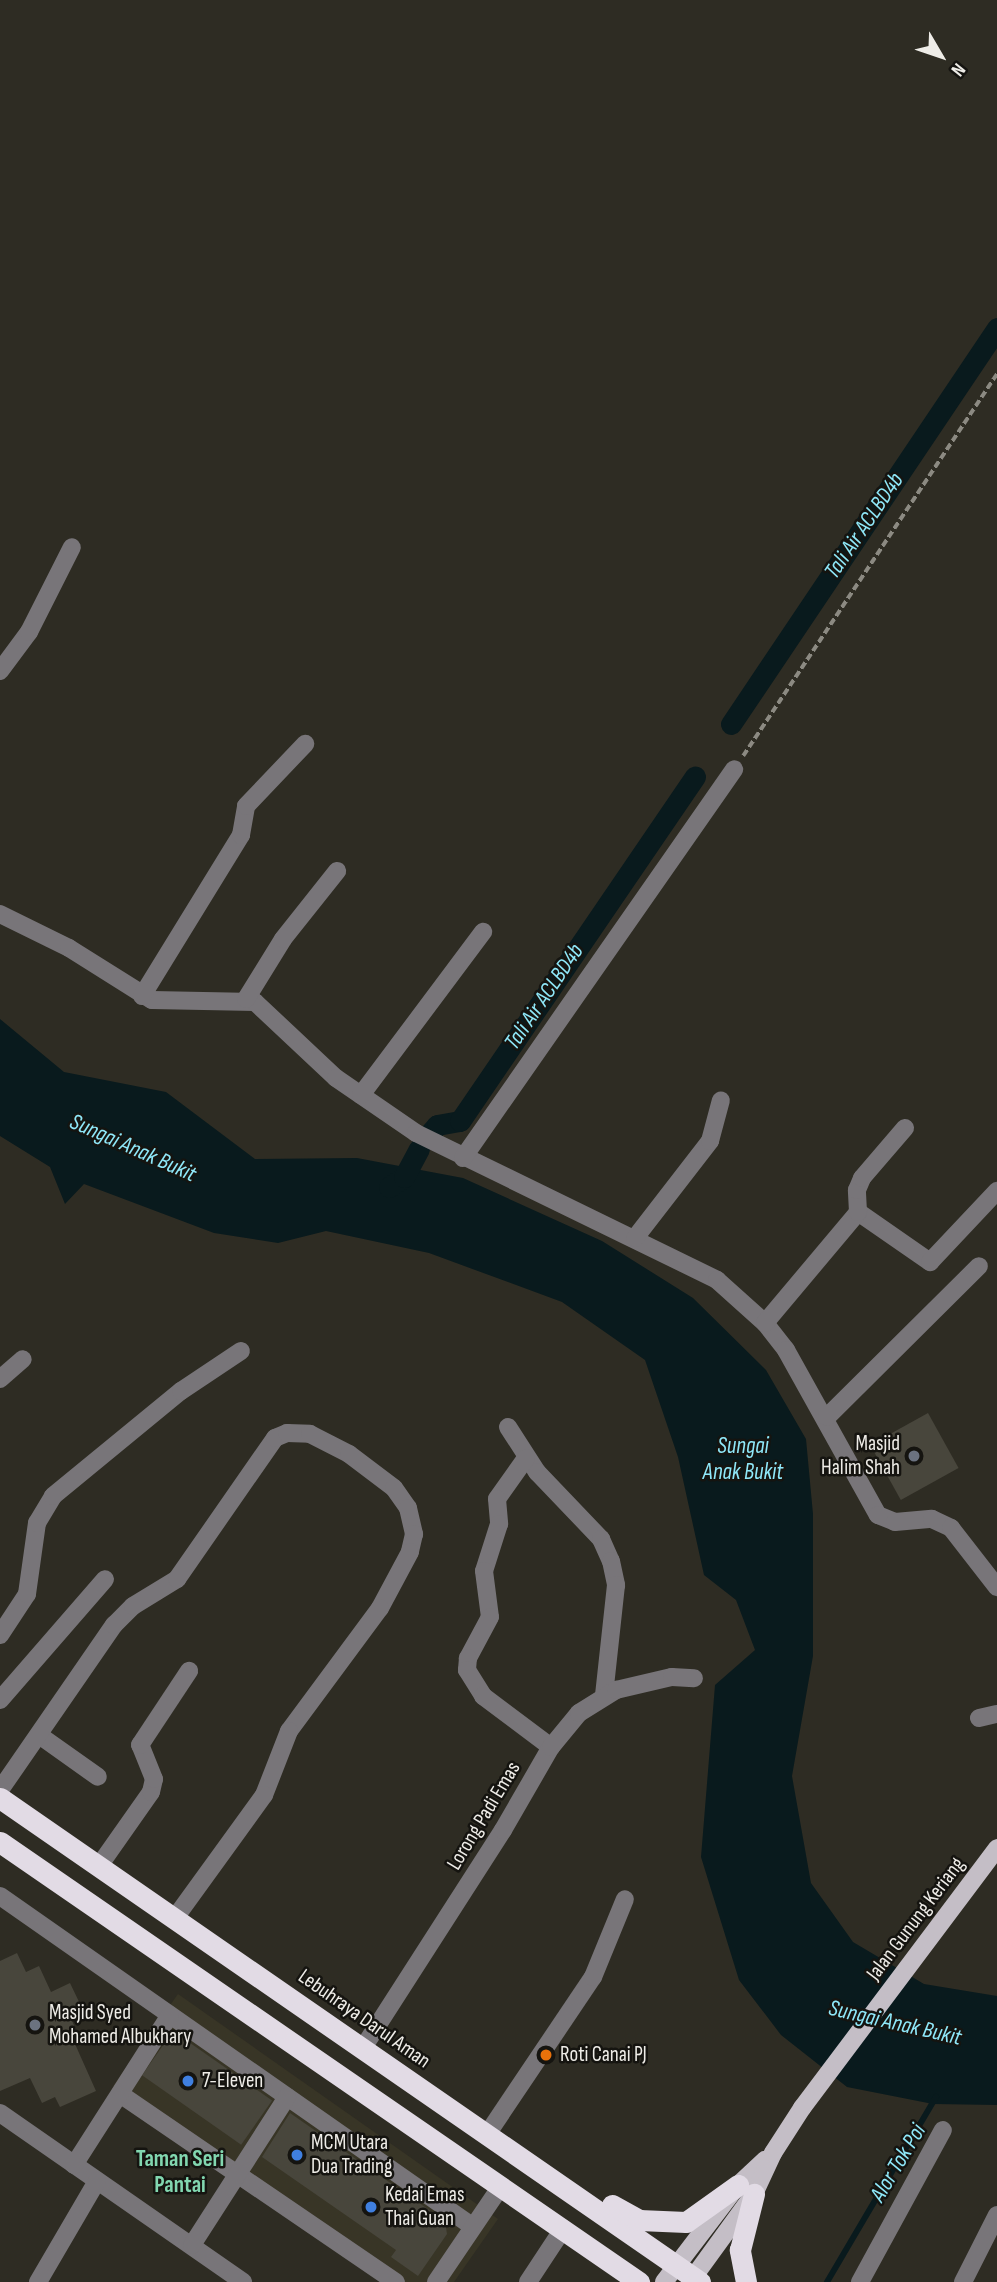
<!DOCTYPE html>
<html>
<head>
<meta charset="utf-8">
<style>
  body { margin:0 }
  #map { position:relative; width:997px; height:2282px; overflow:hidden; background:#2e2c23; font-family:"Sofia Sans Condensed",sans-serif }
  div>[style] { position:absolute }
  .built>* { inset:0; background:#383526 }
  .water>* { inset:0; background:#091a1d }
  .stream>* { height:6px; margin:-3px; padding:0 3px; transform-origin:3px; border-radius:3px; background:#091a1d }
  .canal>* { height:21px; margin:-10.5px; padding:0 10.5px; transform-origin:10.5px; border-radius:10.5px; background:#091a1d }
  .building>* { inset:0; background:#48463c; transform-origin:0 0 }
  .path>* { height:3.5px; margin-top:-1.75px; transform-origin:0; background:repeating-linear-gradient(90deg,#8c8a82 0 7px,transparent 0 10.5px) }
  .minor>* { height:18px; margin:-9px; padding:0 9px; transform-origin:9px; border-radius:9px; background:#787579 }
  .major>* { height:18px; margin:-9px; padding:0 9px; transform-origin:9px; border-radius:9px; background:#c4bec6 }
  .highway>* { height:21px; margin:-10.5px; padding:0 10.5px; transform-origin:10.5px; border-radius:10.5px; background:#e2dbe5 }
  .dots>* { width:19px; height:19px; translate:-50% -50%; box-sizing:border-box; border:4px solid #151410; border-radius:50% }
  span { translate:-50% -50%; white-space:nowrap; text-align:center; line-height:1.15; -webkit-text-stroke:5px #151410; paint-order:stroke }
  .poi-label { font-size:21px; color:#eeece7 }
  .right { translate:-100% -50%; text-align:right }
  .left { translate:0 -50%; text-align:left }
  .street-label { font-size:21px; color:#eeece7 }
  .water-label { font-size:23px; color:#8fe8f9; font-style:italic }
  .neighbourhood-label { font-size:23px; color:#82d7b0; font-weight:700 }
  .north { position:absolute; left:906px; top:21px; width:70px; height:70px; -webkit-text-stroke:5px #151410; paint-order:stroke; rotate:129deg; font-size:19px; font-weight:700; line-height:28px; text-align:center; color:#eeece7 }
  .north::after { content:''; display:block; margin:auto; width:24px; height:32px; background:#eeece7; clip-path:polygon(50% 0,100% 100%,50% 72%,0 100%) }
</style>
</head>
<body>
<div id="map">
  <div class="built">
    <i style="clip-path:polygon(178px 1994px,498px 2219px,454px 2282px,393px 2282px,113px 2086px)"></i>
  </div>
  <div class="water">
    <i style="clip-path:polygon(0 1019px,64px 1072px,166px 1092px,255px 1159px,357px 1158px,463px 1178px,602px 1241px,693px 1298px,766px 1370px,806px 1439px,813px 1514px,813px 1656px,792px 1776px,811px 1883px,853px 1942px,924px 1984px,997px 1996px,997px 2105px,933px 2104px,847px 2087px,781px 2035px,739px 1980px,701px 1857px,715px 1685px,755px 1650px,736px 1600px,704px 1575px,678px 1457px,645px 1360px,562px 1302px,429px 1253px,326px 1231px,278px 1243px,214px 1233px,84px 1184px,65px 1204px,50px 1167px,0 1136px)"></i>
  </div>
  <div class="stream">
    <i style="left:827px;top:2282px;width:215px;rotate:-59.5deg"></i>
  </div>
  <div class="canal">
    <i style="left:731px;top:724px;width:477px;rotate:-56.1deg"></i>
    <i style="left:431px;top:1132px;width:9px;rotate:-49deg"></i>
    <i style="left:437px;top:1125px;width:23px;rotate:-10deg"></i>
    <i style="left:460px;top:1121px;width:417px;rotate:-55.7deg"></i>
    <i style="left:389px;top:1187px;width:18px;rotate:-34deg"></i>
    <i style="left:404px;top:1177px;width:32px;rotate:-62deg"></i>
  </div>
  <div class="building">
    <i style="left:928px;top:1413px;width:63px;height:66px;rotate:61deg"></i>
    <i style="clip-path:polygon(17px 1953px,26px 1972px,39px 1966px,51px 1992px,70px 1983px,82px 2008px,69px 2014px,81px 2041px,75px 2044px,96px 2091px,60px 2107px,55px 2097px,42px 2103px,30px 2078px,0 2091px,0 1961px)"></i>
    <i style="left:173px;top:2031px;width:121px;height:54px;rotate:35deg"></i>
    <i style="clip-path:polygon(290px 2113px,445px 2221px,447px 2234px,418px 2276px,391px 2257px,396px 2250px,262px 2157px)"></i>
  </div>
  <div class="path">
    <i style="left:743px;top:756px;width:460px;rotate:-56.4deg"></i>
  </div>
  <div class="minor">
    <i style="left:0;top:671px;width:49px;rotate:-53.4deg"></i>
    <i style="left:29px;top:632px;width:95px;rotate:-63.2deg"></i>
    <i style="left:0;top:914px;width:77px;rotate:26.2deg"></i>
    <i style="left:69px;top:948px;width:98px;rotate:32.1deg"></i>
    <i style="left:152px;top:1000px;width:103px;rotate:1.1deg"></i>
    <i style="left:255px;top:1002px;width:111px;rotate:43.2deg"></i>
    <i style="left:336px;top:1078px;width:97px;rotate:34.5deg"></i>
    <i style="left:416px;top:1133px;width:335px;rotate:26deg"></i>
    <i style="left:717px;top:1280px;width:64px;rotate:41.9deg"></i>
    <i style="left:765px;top:1323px;width:34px;rotate:52deg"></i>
    <i style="left:786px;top:1350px;width:189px;rotate:60.9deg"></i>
    <i style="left:878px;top:1515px;width:18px;rotate:22deg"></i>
    <i style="left:895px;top:1522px;width:37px;rotate:-5deg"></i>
    <i style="left:932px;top:1519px;width:21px;rotate:25deg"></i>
    <i style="left:951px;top:1528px;width:75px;rotate:52.1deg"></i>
    <i style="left:142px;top:996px;width:189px;rotate:-58.4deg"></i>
    <i style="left:241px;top:835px;width:29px;rotate:-80deg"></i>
    <i style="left:246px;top:806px;width:86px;rotate:-46.4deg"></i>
    <i style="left:246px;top:999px;width:70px;rotate:-58.3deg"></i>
    <i style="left:283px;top:939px;width:87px;rotate:-51.5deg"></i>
    <i style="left:361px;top:1095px;width:204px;rotate:-53.2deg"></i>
    <i style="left:463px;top:1158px;width:474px;rotate:-55.1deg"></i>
    <i style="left:858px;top:1212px;width:88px;rotate:34.8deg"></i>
    <i style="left:930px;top:1262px;width:98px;rotate:-46.7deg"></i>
    <i style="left:635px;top:1238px;width:123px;rotate:-52.3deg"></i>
    <i style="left:710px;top:1141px;width:42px;rotate:-75deg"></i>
    <i style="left:765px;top:1323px;width:145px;rotate:-50deg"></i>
    <i style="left:858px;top:1212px;width:22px;rotate:-93deg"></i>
    <i style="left:857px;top:1190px;width:13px;rotate:-67deg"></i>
    <i style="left:862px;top:1178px;width:66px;rotate:-49.3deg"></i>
    <i style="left:0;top:1379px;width:30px;rotate:-41deg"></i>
    <i style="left:827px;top:1417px;width:214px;rotate:-44.8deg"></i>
    <i style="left:508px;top:1427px;width:54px;rotate:57.2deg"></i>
    <i style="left:537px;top:1472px;width:93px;rotate:46.3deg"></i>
    <i style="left:601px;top:1539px;width:24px;rotate:66deg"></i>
    <i style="left:611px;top:1561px;width:25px;rotate:78deg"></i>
    <i style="left:616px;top:1585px;width:112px;rotate:96.2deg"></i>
    <i style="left:526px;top:1458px;width:50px;rotate:125.3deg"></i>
    <i style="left:497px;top:1499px;width:25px;rotate:85deg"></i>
    <i style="left:499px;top:1524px;width:49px;rotate:107.7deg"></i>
    <i style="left:484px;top:1571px;width:46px;rotate:82.6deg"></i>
    <i style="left:490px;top:1617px;width:47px;rotate:118.2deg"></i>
    <i style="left:468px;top:1658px;width:12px;rotate:95deg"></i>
    <i style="left:467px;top:1670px;width:31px;rotate:58deg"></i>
    <i style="left:483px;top:1696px;width:85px;rotate:36.9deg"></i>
    <i style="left:0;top:1635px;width:49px;rotate:-56.6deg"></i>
    <i style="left:27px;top:1594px;width:72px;rotate:-82deg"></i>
    <i style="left:37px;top:1523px;width:31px;rotate:-59deg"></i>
    <i style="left:53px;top:1496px;width:166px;rotate:-39.4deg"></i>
    <i style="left:181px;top:1391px;width:72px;rotate:-33.7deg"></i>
    <i style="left:0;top:1700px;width:160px;rotate:-49deg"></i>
    <i style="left:979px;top:1718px;width:18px;rotate:-13deg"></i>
    <i style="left:39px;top:1735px;width:72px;rotate:35.4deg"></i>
    <i style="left:0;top:1790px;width:201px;rotate:-55.4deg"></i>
    <i style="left:114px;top:1625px;width:27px;rotate:-45deg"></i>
    <i style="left:133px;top:1606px;width:52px;rotate:-31.5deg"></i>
    <i style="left:177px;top:1579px;width:172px;rotate:-55.2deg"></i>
    <i style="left:275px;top:1438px;width:13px;rotate:-23deg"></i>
    <i style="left:287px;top:1433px;width:23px;rotate:2deg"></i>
    <i style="left:310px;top:1434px;width:44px;rotate:27.1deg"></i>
    <i style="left:349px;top:1454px;width:56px;rotate:37.1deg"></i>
    <i style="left:394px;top:1488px;width:24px;rotate:55deg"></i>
    <i style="left:408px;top:1508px;width:27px;rotate:77deg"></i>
    <i style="left:414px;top:1534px;width:18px;rotate:103deg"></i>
    <i style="left:410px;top:1552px;width:64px;rotate:118.2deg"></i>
    <i style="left:380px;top:1608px;width:153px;rotate:126.5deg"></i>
    <i style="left:289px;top:1731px;width:69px;rotate:111.3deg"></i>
    <i style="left:264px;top:1795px;width:152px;rotate:125.9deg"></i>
    <i style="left:99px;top:1866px;width:90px;rotate:-54.9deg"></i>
    <i style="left:151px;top:1792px;width:13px;rotate:-77deg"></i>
    <i style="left:154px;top:1779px;width:37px;rotate:-112deg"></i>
    <i style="left:140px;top:1745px;width:89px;rotate:-56.5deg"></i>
    <i style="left:0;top:1896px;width:576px;rotate:34.96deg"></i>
    <i style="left:363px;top:2048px;width:259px;rotate:-57.3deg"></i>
    <i style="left:503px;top:1830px;width:96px;rotate:-60deg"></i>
    <i style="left:551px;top:1747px;width:44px;rotate:-50.5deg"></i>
    <i style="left:579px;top:1713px;width:44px;rotate:-31.9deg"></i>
    <i style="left:616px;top:1690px;width:57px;rotate:-13.1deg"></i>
    <i style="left:672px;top:1677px;width:22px;rotate:3deg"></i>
    <i style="left:120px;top:2094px;width:334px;rotate:34.3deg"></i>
    <i style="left:0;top:2113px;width:296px;rotate:34.8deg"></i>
    <i style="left:488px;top:2133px;width:188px;rotate:-56.1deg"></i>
    <i style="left:593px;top:1977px;width:84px;rotate:-67.7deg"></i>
    <i style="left:74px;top:2165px;width:178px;rotate:-57.4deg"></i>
    <i style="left:192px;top:2245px;width:176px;rotate:-57.3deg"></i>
    <i style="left:38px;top:2282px;width:117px;rotate:-59.7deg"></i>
    <i style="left:436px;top:2282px;width:116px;rotate:-55.9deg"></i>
    <i style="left:528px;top:2282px;width:64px;rotate:-56.6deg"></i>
    <i style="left:860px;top:2282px;width:173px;rotate:-61.4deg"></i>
    <i style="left:963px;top:2282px;width:75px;rotate:-63.1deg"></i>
  </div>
  <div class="major">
    <i style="left:664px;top:2282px;width:122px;rotate:-52.7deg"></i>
    <i style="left:738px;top:2185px;width:37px;rotate:-43deg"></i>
    <i style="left:690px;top:2282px;width:109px;rotate:-54deg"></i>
    <i style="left:754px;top:2194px;width:45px;rotate:-65.1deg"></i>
    <i style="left:773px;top:2153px;width:54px;rotate:-57.2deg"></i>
    <i style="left:802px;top:2108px;width:325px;rotate:-53.1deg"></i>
  </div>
  <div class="highway">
    <i style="left:0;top:1798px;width:851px;rotate:34.66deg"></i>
    <i style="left:0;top:1842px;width:776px;rotate:34.55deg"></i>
    <i style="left:612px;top:2205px;width:31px;rotate:29deg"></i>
    <i style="left:639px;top:2220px;width:47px;rotate:2.4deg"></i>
    <i style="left:686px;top:2222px;width:64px;rotate:-35.4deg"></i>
    <i style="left:746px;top:2282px;width:33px;rotate:-101deg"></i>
    <i style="left:740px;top:2250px;width:58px;rotate:-76deg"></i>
  </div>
  <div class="dots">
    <i style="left:914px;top:1456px;background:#6b7280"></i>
    <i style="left:35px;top:2025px;background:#6b7280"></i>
    <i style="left:546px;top:2055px;background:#e8710a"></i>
    <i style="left:188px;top:2081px;background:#3f7fe0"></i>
    <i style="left:297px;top:2155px;background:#3f7fe0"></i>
    <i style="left:371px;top:2207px;background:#3f7fe0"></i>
  </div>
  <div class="poi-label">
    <span class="right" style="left:900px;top:1456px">Masjid<br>Halim Shah</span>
    <span class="left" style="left:49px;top:2025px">Masjid Syed<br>Mohamed Albukhary</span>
    <span class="left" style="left:560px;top:2055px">Roti Canai PJ</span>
    <span class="left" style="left:202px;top:2081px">7-Eleven</span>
    <span class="left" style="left:311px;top:2155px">MCM Utara<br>Dua Trading</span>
    <span class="left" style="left:385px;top:2207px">Kedai Emas<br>Thai Guan</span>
  </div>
  <div class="street-label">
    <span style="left:484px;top:1816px;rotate:-59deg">Lorong Padi Emas</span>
    <span style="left:916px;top:1919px;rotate:-53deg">Jalan Gunung Keriang</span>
    <span style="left:364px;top:2019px;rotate:35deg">Lebuhraya Darul Aman</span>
  </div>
  <div class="water-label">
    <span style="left:864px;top:526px;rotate:-56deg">Tali Air ACLBD4b</span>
    <span style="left:544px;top:997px;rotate:-56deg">Tali Air ACLBD4b</span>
    <span style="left:133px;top:1148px;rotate:24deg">Sungai Anak Bukit</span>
    <span style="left:743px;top:1459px">Sungai<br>Anak Bukit</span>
    <span style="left:895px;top:2023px;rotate:13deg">Sungai Anak Bukit</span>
    <span style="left:898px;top:2163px;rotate:-59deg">Alor Tok Poi</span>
  </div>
  <div class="neighbourhood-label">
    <span style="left:180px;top:2172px">Taman Seri<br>Pantai</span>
  </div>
  <div class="north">N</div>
</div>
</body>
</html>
